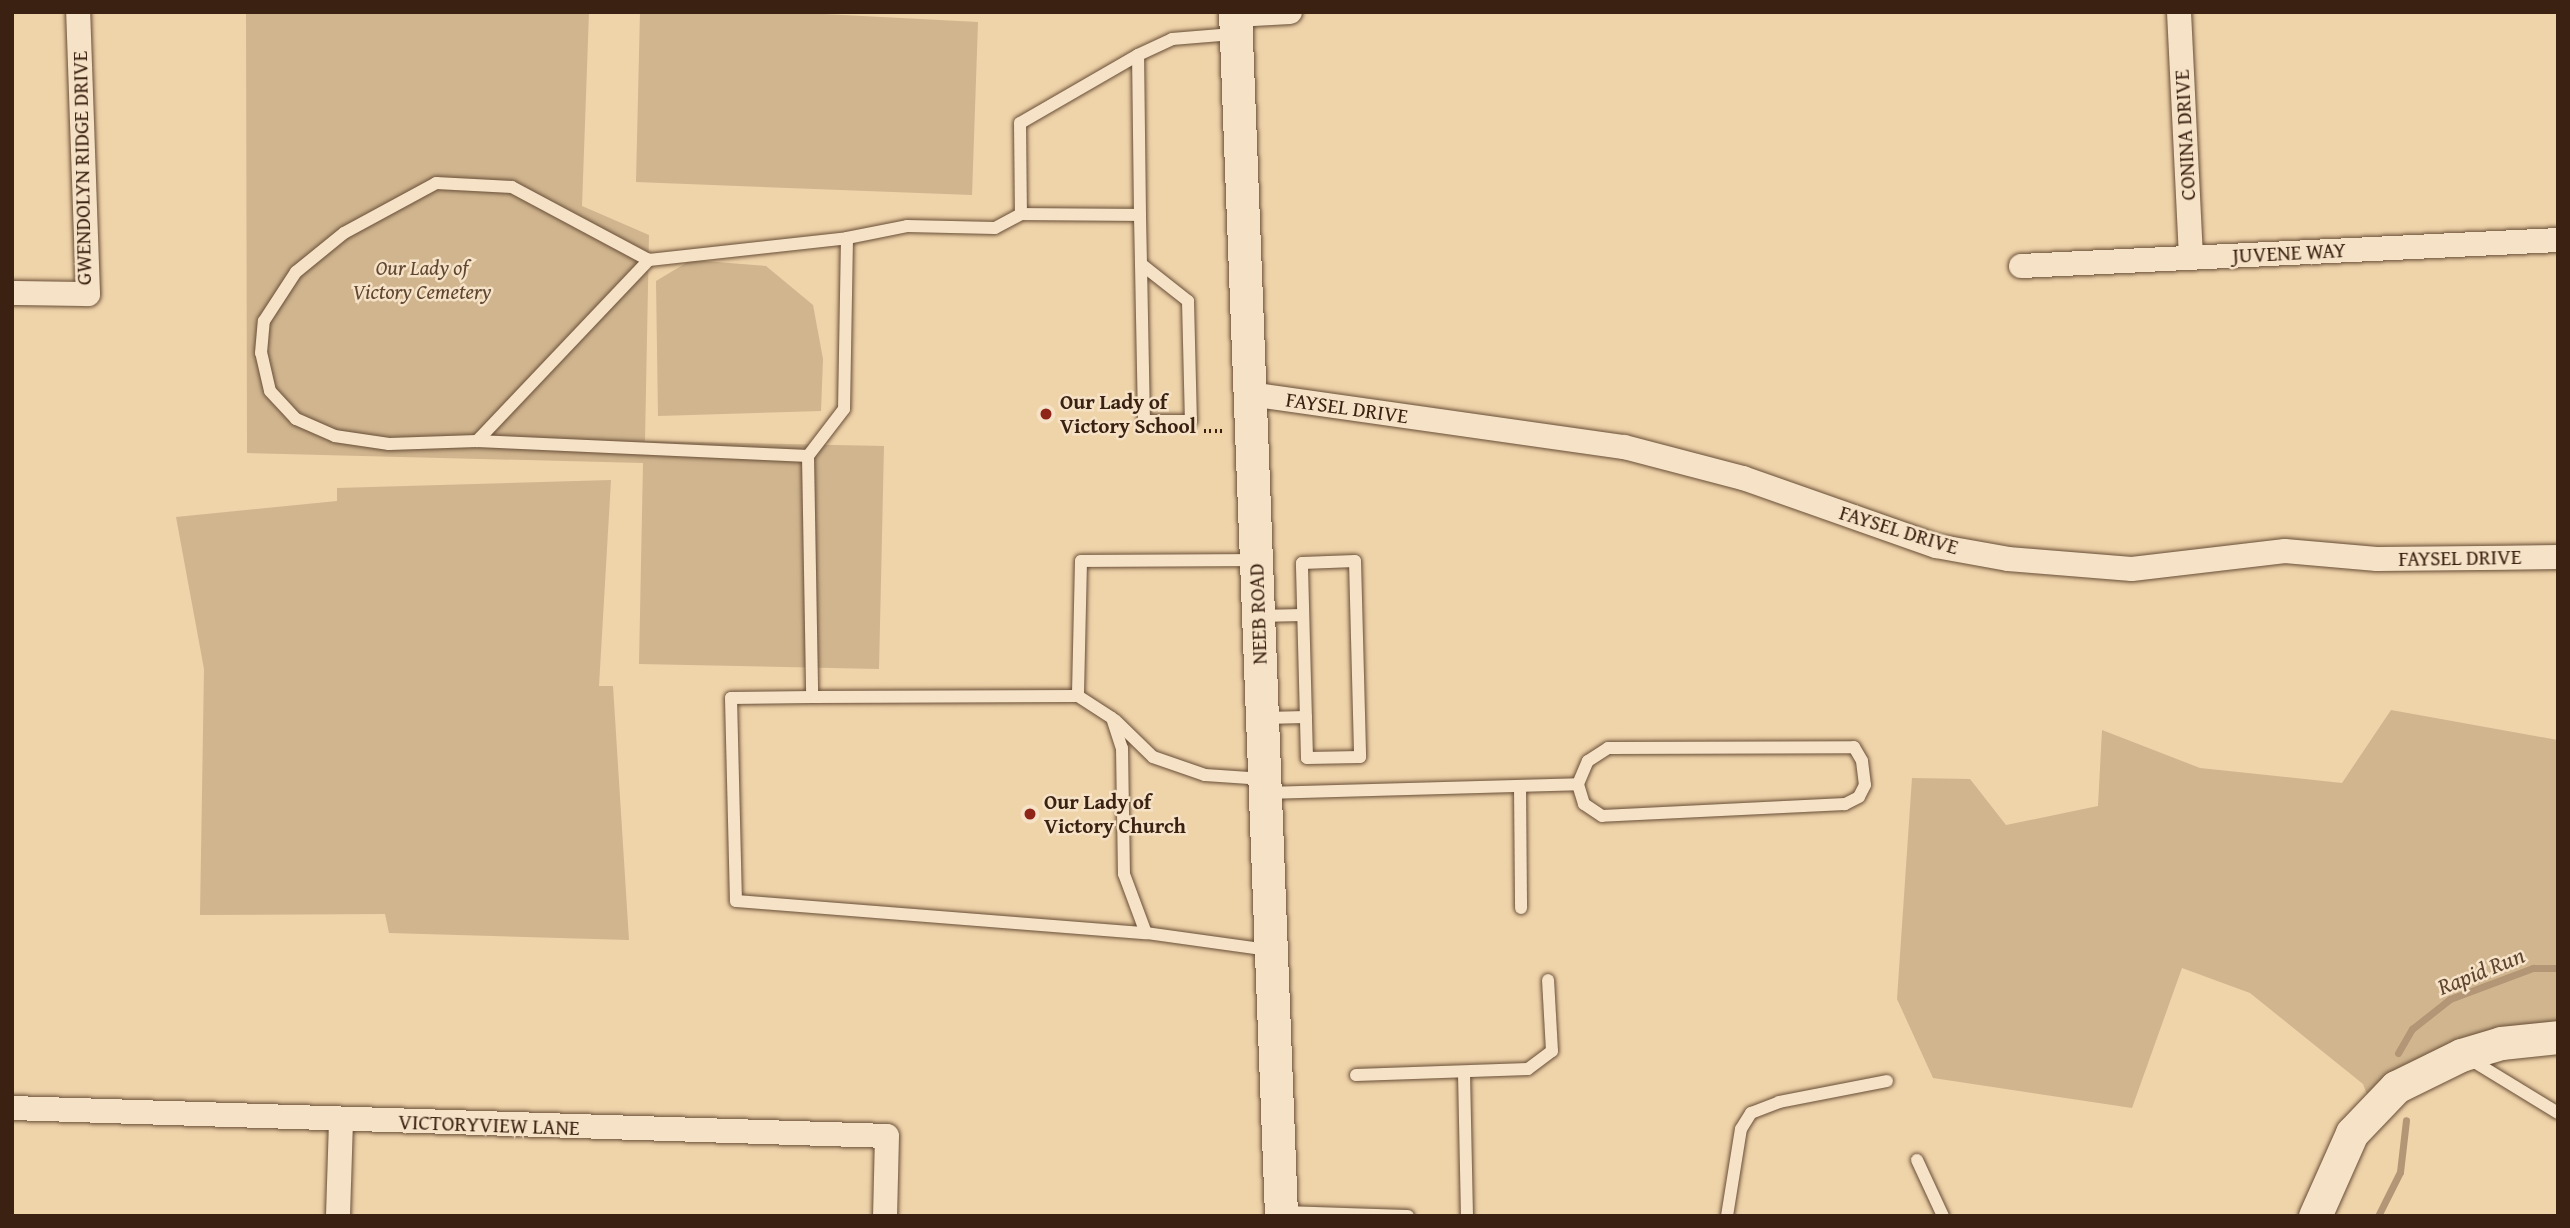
<!DOCTYPE html>
<html>
<head>
<meta charset="utf-8">
<style>
  body { margin:0 }
  #map { position:relative; width:2570px; height:1228px; overflow:hidden; background:#efd3a9; font-family:"Gentium Book Plus",serif }
  div>[style] { position:absolute }
  .green>* { inset:0; background:#d0b58f }
  .stream>* { height:7px; margin:-3.5px; padding:0 3.5px; transform-origin:3.5px; border-radius:3.5px; background:#b29675 }
  .path>* { height:4.5px; margin-top:-2.25px; transform-origin:0; background:repeating-linear-gradient(90deg,#3b2111 0 2px,transparent 0 5.5px) }
  .roads { filter:drop-shadow(0 0 2px #684e37) drop-shadow(0 0 2px #684e37) }
  .lane>* { height:12px; margin:-6px; padding:0 6px; transform-origin:6px; border-radius:6px; background:#f5e2c7 }
  .street>* { height:24px; margin:-12px; padding:0 12px; transform-origin:12px; border-radius:12px; background:#f5e2c7 }
  .secondary>* { height:33px; margin:-16.5px; padding:0 16.5px; transform-origin:16.5px; border-radius:16.5px; background:#f5e2c7 }
  .dots>* { width:19px; height:19px; translate:-50% -50%; box-sizing:border-box; border:4px solid #f5e2c7; border-radius:50% }
  span { translate:-50% -50%; white-space:nowrap; text-align:center; line-height:1.15; -webkit-text-stroke:5px #f5e2c7; paint-order:stroke }
  .street-label { font-size:21px; color:#3b2111 }
  .park-label { font-size:21px; color:#604630; font-style:italic }
  .poi-label { font-size:21px; color:#3b2111; font-weight:700 }
  .left { translate:0 -50%; text-align:left }
  .water-label { font-size:23px; color:#5f442f; font-style:italic }
  .frame { position:absolute; inset:0; border:14px solid #3b2111; pointer-events:none }
</style>
</head>
<body>
<div id="map">
  <div class="green">
    <i style="clip-path:polygon(246px 12px,589px 12px,582px 206px,649px 235px,645px 441px,884px 446px,879px 669px,639px 664px,643px 463px,247px 453px)"></i>
    <i style="clip-path:polygon(640px 12px,785px 12px,978px 22px,972px 195px,636px 182px)"></i>
    <i style="clip-path:polygon(691px 260px,766px 266px,813px 305px,823px 359px,821px 411px,658px 416px,656px 281px)"></i>
    <i style="clip-path:polygon(611px 480px,599px 686px,613px 686px,629px 940px,389px 933px,385px 914px,200px 915px,204px 669px,176px 517px,337px 501px,337px 488px)"></i>
    <i style="clip-path:polygon(2391px 710px,2558px 740px,2558px 1037px,2542px 1037px,2372px 1108px,2363px 1084px,2250px 993px,2182px 968px,2132px 1108px,1933px 1078px,1897px 999px,1912px 778px,1970px 779px,2006px 825px,2098px 806px,2102px 730px,2200px 768px,2342px 783px)"></i>
  </div>
  <div class="stream">
    <i style="left:2398px;top:1053px;width:28px;rotate:-60deg"></i>
    <i style="left:2412px;top:1029px;width:48px;rotate:-38.3deg"></i>
    <i style="left:2450px;top:999px;width:89px;rotate:-20.5deg"></i>
    <i style="left:2533px;top:968px;width:25px"></i>
    <i style="left:2378px;top:1216px;width:49px;rotate:-63.4deg"></i>
    <i style="left:2400px;top:1172px;width:52px;rotate:-83.4deg"></i>
  </div>
  <div class="path">
    <i style="left:1204px;top:431px;width:21px"></i>
  </div>
  <div class="roads">
    <div class="lane">
      <i style="left:1138px;top:55px;width:136px;rotate:150deg"></i>
      <i style="left:1020px;top:123px;width:91px;rotate:89.4deg"></i>
      <i style="left:1021px;top:214px;width:119px;rotate:0.5deg"></i>
      <i style="left:847px;top:238px;width:171px;rotate:91deg"></i>
      <i style="left:844px;top:409px;width:59px;rotate:127.5deg"></i>
      <i style="left:808px;top:456px;width:331px;rotate:-177.4deg"></i>
      <i style="left:477px;top:441px;width:250px;rotate:-46.5deg"></i>
      <i style="left:649px;top:260px;width:199px;rotate:-6.3deg"></i>
      <i style="left:847px;top:238px;width:61px;rotate:-11.3deg"></i>
      <i style="left:907px;top:226px;width:88px;rotate:1.3deg"></i>
      <i style="left:995px;top:228px;width:30px;rotate:-28deg"></i>
      <i style="left:1141px;top:264px;width:60px;rotate:38.2deg"></i>
      <i style="left:1188px;top:301px;width:120px;rotate:88.6deg"></i>
      <i style="left:1191px;top:421px;width:47px;rotate:180deg"></i>
      <i style="left:1144px;top:421px;width:157px;rotate:-91.1deg"></i>
      <i style="left:1141px;top:264px;width:49px;rotate:-91.2deg"></i>
      <i style="left:1140px;top:215px;width:160px;rotate:-90.7deg"></i>
      <i style="left:1138px;top:55px;width:38px;rotate:-25deg"></i>
      <i style="left:1172px;top:39px;width:61px;rotate:-4.7deg"></i>
      <i style="left:477px;top:441px;width:88px;rotate:178deg"></i>
      <i style="left:389px;top:444px;width:55px;rotate:-171.6deg"></i>
      <i style="left:335px;top:436px;width:43px;rotate:-156.4deg"></i>
      <i style="left:296px;top:419px;width:38px;rotate:-133deg"></i>
      <i style="left:270px;top:391px;width:39px;rotate:-103deg"></i>
      <i style="left:261px;top:353px;width:32px;rotate:-85deg"></i>
      <i style="left:264px;top:321px;width:59px;rotate:-56.9deg"></i>
      <i style="left:296px;top:272px;width:62px;rotate:-39.1deg"></i>
      <i style="left:344px;top:233px;width:105px;rotate:-28.5deg"></i>
      <i style="left:436px;top:183px;width:76px;rotate:3deg"></i>
      <i style="left:512px;top:187px;width:155px;rotate:28.1deg"></i>
      <i style="left:808px;top:456px;width:241px;rotate:89deg"></i>
      <i style="left:812px;top:697px;width:266px;rotate:-0.2deg"></i>
      <i style="left:1256px;top:560px;width:175px;rotate:179.7deg"></i>
      <i style="left:1081px;top:561px;width:135px;rotate:91.3deg"></i>
      <i style="left:1078px;top:696px;width:40px;rotate:32.9deg"></i>
      <i style="left:1112px;top:718px;width:32px;rotate:72deg"></i>
      <i style="left:1122px;top:748px;width:126px;rotate:89.1deg"></i>
      <i style="left:1124px;top:874px;width:63px;rotate:69.6deg"></i>
      <i style="left:1146px;top:933px;width:124px;rotate:7.9deg"></i>
      <i style="left:1355px;top:561px;width:196px;rotate:88.5deg"></i>
      <i style="left:1360px;top:757px;width:53px;rotate:178.9deg"></i>
      <i style="left:1307px;top:758px;width:195px;rotate:-91.5deg"></i>
      <i style="left:1302px;top:563px;width:53px;rotate:-2.2deg"></i>
      <i style="left:1258px;top:616px;width:45px;rotate:-1.3deg"></i>
      <i style="left:812px;top:697px;width:81px;rotate:179.3deg"></i>
      <i style="left:731px;top:698px;width:203px;rotate:88.6deg"></i>
      <i style="left:736px;top:901px;width:411px;rotate:4.5deg"></i>
      <i style="left:1264px;top:718px;width:42px;rotate:-1.4deg"></i>
      <i style="left:1115px;top:720px;width:53px;rotate:44.2deg"></i>
      <i style="left:1153px;top:757px;width:55px;rotate:19.1deg"></i>
      <i style="left:1205px;top:775px;width:59px;rotate:3.9deg"></i>
      <i style="left:1520px;top:786px;width:122px;rotate:89.5deg"></i>
      <i style="left:1265px;top:793px;width:313px;rotate:-1.6deg"></i>
      <i style="left:1578px;top:784px;width:25px;rotate:-67deg"></i>
      <i style="left:1588px;top:761px;width:24px;rotate:-33deg"></i>
      <i style="left:1608px;top:748px;width:246px;rotate:-0.2deg"></i>
      <i style="left:1854px;top:747px;width:16px;rotate:60deg"></i>
      <i style="left:1862px;top:761px;width:24px;rotate:83deg"></i>
      <i style="left:1865px;top:785px;width:13px;rotate:117deg"></i>
      <i style="left:1859px;top:797px;width:16px;rotate:153deg"></i>
      <i style="left:1845px;top:804px;width:243px;rotate:177.2deg"></i>
      <i style="left:1602px;top:816px;width:22px;rotate:-146deg"></i>
      <i style="left:1584px;top:804px;width:21px;rotate:-107deg"></i>
      <i style="left:2468px;top:1058px;width:105px;rotate:31.4deg"></i>
      <i style="left:1464px;top:1073px;width:143px;rotate:88.8deg"></i>
      <i style="left:1356px;top:1075px;width:172px;rotate:-2deg"></i>
      <i style="left:1528px;top:1069px;width:30px;rotate:-37deg"></i>
      <i style="left:1552px;top:1051px;width:71px;rotate:-93.2deg"></i>
      <i style="left:1917px;top:1160px;width:62px;rotate:65.1deg"></i>
      <i style="left:1282px;top:1212px;width:126px;rotate:1.8deg"></i>
      <i style="left:1727px;top:1216px;width:88px;rotate:-80.9deg"></i>
      <i style="left:1741px;top:1129px;width:19px;rotate:-58deg"></i>
      <i style="left:1751px;top:1113px;width:30px;rotate:-21deg"></i>
      <i style="left:1779px;top:1102px;width:110px;rotate:-11deg"></i>
    </div>
    <div class="street">
      <i style="left:2179px;top:12px;width:246px;rotate:87.2deg"></i>
      <i style="left:1235px;top:15px;width:55px;rotate:-3.1deg"></i>
      <i style="left:2021px;top:266px;width:538px;rotate:-2.77deg"></i>
      <i style="left:12px;top:293px;width:76px;rotate:0.8deg"></i>
      <i style="left:88px;top:294px;width:282px;rotate:-92deg"></i>
      <i style="left:1250px;top:394px;width:378px;rotate:8.1deg"></i>
      <i style="left:1624px;top:447px;width:123px;rotate:14.6deg"></i>
      <i style="left:1743px;top:478px;width:205px;rotate:19.4deg"></i>
      <i style="left:1936px;top:546px;width:73px;rotate:10.2deg"></i>
      <i style="left:2008px;top:559px;width:124px;rotate:4.6deg"></i>
      <i style="left:2132px;top:569px;width:154px;rotate:-6.7deg"></i>
      <i style="left:2285px;top:551px;width:92px;rotate:5deg"></i>
      <i style="left:2377px;top:559px;width:181px;rotate:-0.6deg"></i>
      <i style="left:12px;top:1108px;width:875px;rotate:1.83deg"></i>
      <i style="left:887px;top:1136px;width:80px;rotate:91.4deg"></i>
      <i style="left:338px;top:1216px;width:96px;rotate:-88.2deg"></i>
    </div>
    <div class="secondary">
      <i style="left:1235px;top:12px;width:1205px;rotate:87.81deg"></i>
      <i style="left:2315px;top:1216px;width:91px;rotate:-66deg"></i>
      <i style="left:2352px;top:1133px;width:64px;rotate:-46.3deg"></i>
      <i style="left:2396px;top:1087px;width:72px;rotate:-26.2deg"></i>
      <i style="left:2461px;top:1055px;width:42px;rotate:-16.7deg"></i>
      <i style="left:2501px;top:1043px;width:57px;rotate:-6deg"></i>
    </div>
  </div>
  <div class="dots">
    <i style="left:1046px;top:414px;background:#8f2418"></i>
    <i style="left:1030px;top:814px;background:#8f2418"></i>
  </div>
  <div class="street-label">
    <span style="left:2185px;top:135px;rotate:-93deg">CONINA DRIVE</span>
    <span style="left:82px;top:168px;rotate:-91deg">GWENDOLYN RIDGE DRIVE</span>
    <span style="left:2289px;top:253px;rotate:-3deg">JUVENE WAY</span>
    <span style="left:1347px;top:408px;rotate:8deg">FAYSEL DRIVE</span>
    <span style="left:1899px;top:530px;rotate:17deg">FAYSEL DRIVE</span>
    <span style="left:2460px;top:558px;rotate:-1deg">FAYSEL DRIVE</span>
    <span style="left:1258px;top:614px;rotate:-92deg">NEEB ROAD</span>
    <span style="left:489px;top:1125px;rotate:2deg">VICTORYVIEW LANE</span>
  </div>
  <div class="park-label">
    <span style="left:422px;top:280px">Our Lady of<br>Victory Cemetery</span>
  </div>
  <div class="poi-label">
    <span class="left" style="left:1060px;top:414px">Our Lady of<br>Victory School</span>
    <span class="left" style="left:1044px;top:814px">Our Lady of<br>Victory Church</span>
  </div>
  <div class="water-label">
    <span style="left:2481px;top:971px;rotate:-22deg">Rapid Run</span>
  </div>
  <div class="frame"></div>
</div>
</body>
</html>
